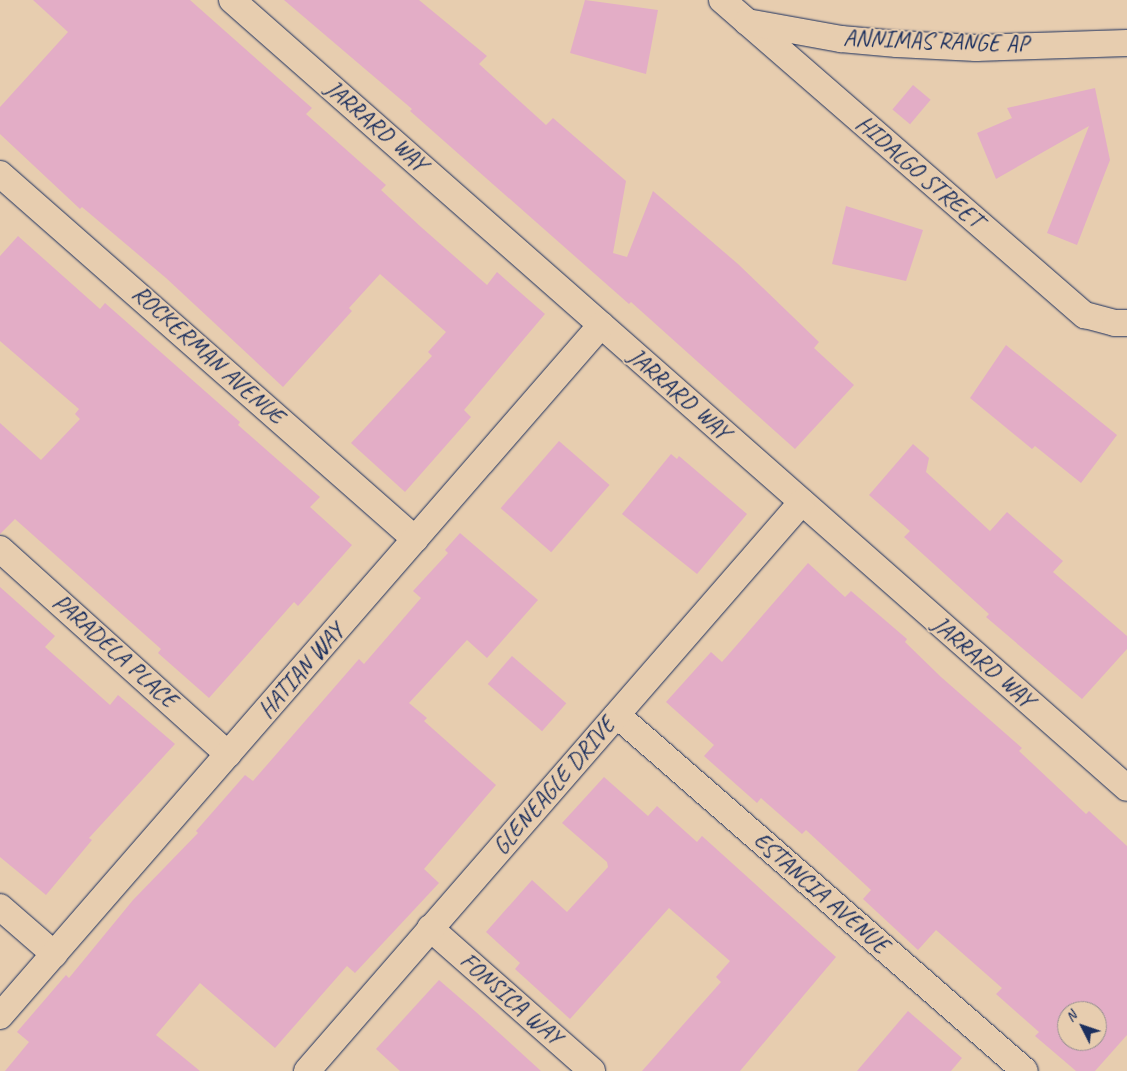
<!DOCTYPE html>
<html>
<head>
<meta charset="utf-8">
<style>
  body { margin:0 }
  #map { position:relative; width:1127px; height:1071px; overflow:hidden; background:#e7cdaf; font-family:Caveat,sans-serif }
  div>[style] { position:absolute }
  .building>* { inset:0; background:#e3adc6; transform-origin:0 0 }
  .roads { filter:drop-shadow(0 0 1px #1b2f5e) drop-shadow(0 0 1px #1b2f5e) }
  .minor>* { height:26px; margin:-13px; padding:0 13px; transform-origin:13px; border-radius:13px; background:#e7cdaf }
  span { translate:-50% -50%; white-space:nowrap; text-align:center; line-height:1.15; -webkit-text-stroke:4px #e7cdaf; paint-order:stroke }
  .street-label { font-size:24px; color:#1b2f5e }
  .north { position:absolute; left:1057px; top:1001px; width:50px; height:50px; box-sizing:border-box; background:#e7cdaf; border:1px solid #958e8f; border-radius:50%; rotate:311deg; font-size:14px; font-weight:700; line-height:20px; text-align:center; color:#1b2f5e }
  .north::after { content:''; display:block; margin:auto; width:18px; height:22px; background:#1b2f5e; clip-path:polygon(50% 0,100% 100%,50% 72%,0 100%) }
</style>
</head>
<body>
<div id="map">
  <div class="building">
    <i style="clip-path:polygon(33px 0,190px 0,312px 108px,306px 114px,386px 185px,381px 190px,421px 227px,487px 285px,497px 272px,545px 314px,464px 410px,471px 417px,405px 492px,351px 443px,432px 356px,428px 352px,446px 332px,380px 274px,349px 308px,352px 311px,283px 387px,166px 278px,82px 207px,80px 209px,0 134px,0 107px,68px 32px)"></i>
    <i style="clip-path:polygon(284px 0,419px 0,487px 56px,479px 64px,546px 125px,553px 118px,626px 181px,613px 253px,627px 257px,653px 191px,738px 264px,819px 342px,814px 348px,854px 385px,795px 449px,631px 302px,629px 304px,410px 111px,412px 109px)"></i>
    <i style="clip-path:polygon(585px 0,658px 10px,646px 74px,570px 53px)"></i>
    <i style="left:913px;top:85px;width:23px;height:32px;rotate:40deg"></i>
    <i style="clip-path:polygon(1095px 88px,1110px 160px,1077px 245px,1047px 233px,1089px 126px,996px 179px,977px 133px,1012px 118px,1007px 108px)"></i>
    <i style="clip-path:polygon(846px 206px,923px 230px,906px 281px,832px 264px)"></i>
    <i style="clip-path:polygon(18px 236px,100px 309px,105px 303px,240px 422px,238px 425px,320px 497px,310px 507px,352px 545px,298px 606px,294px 602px,209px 698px,158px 653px,161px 649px,15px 519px,0 534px,0 423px,41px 460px,80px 419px,75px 414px,79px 409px,0 341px,0 256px)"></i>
    <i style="clip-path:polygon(1006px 345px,1117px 435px,1081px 483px,1035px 446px,1032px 449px,970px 398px)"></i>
    <i style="left:559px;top:441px;width:67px;height:89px;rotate:41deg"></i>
    <i style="clip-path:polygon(913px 444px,929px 458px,926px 472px,990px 531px,1007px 512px,1063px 561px,1053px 572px,1127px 636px,1127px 649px,1082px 699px,986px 617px,989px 614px,904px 537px,910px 531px,869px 495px)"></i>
    <i style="clip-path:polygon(671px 454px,677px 459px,679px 456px,747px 514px,697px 574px,622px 514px)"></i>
    <i style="clip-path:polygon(460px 533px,538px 600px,487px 658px,467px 640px,409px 703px,427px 718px,424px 721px,496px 785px,424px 869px,439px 883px,355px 973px,347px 966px,275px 1048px,200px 983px,156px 1035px,200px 1071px,5px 1071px,29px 1042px,17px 1032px,66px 975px,69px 978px,133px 900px,198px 833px,196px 831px,245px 775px,253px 781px,359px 659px,364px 664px,421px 598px,413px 591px,448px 553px,445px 550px)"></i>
    <i style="clip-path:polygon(evenodd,808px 563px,845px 597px,851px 591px,907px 639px,905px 642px,941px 677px,1022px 748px,1019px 751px,1086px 814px,1089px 811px,1127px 846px,1127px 1035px,1095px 1071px,1076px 1071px,1035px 1036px,1039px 1032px,996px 994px,1002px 988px,936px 930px,918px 950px,863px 899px,871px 890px,806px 830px,802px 834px,761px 798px,757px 803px,704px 756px,714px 745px,666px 702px,711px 652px,722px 662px,808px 563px,1067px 1011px,1097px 1011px,1097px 1041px,1067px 1041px,1067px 1011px)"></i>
    <i style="clip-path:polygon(0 587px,55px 636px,45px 647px,110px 705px,118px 695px,175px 744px,89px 838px,92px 840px,46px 895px,0 857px)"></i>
    <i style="left:512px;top:656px;width:72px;height:37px;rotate:41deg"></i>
    <i style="clip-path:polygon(604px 777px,648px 816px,657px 806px,697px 842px,702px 836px,836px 957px,740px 1071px,642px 1071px,721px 982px,716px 977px,730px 961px,669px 908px,570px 1019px,515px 969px,520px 963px,486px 932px,532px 880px,567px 912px,608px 867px,607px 862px,562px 823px)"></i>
    <i style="clip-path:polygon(439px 980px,476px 1012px,541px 1071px,400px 1071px,376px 1049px)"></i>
    <i style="clip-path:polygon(908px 1011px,962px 1058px,951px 1071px,857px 1071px)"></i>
  </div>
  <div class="roads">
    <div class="minor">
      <i style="left:232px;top:0;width:1192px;rotate:41.36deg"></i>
      <i style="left:722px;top:0;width:481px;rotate:41deg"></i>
      <i style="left:1085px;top:315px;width:31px;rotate:15deg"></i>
      <i style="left:1115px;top:323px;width:12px"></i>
      <i style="left:747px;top:22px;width:96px;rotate:10.3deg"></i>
      <i style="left:841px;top:39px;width:56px;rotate:5.1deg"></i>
      <i style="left:897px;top:44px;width:79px;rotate:2.9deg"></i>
      <i style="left:976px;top:48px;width:151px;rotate:-1.9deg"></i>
      <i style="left:0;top:174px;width:553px;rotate:41.33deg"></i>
      <i style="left:0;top:549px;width:307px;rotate:42deg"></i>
      <i style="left:617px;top:715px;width:541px;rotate:41.11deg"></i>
      <i style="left:0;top:907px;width:72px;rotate:41deg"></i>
      <i style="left:430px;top:928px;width:216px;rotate:41.4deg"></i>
      <i style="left:0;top:1016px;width:916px;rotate:-48.98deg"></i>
      <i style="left:307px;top:1071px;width:754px;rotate:-48.98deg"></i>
    </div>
  </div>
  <div class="street-label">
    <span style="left:936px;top:41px;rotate:2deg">ANNIMAS RANGE AP</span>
    <span style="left:376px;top:126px;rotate:41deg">JARRARD WAY</span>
    <span style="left:919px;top:172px;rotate:41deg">HIDALGO STREET</span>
    <span style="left:208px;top:355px;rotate:42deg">ROCKERMAN AVENUE</span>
    <span style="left:679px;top:394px;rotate:41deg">JARRARD WAY</span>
    <span style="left:115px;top:651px;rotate:42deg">PARADELA PLACE</span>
    <span style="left:983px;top:662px;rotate:41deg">JARRARD WAY</span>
    <span style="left:301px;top:671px;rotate:-49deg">HATIAN WAY</span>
    <span style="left:554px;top:786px;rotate:-49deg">GLENEAGLE DRIVE</span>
    <span style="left:821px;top:893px;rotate:41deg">ESTANCIA AVENUE</span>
    <span style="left:511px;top:999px;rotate:41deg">FONSICA WAY</span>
  </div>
  <div class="north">N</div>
</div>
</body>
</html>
